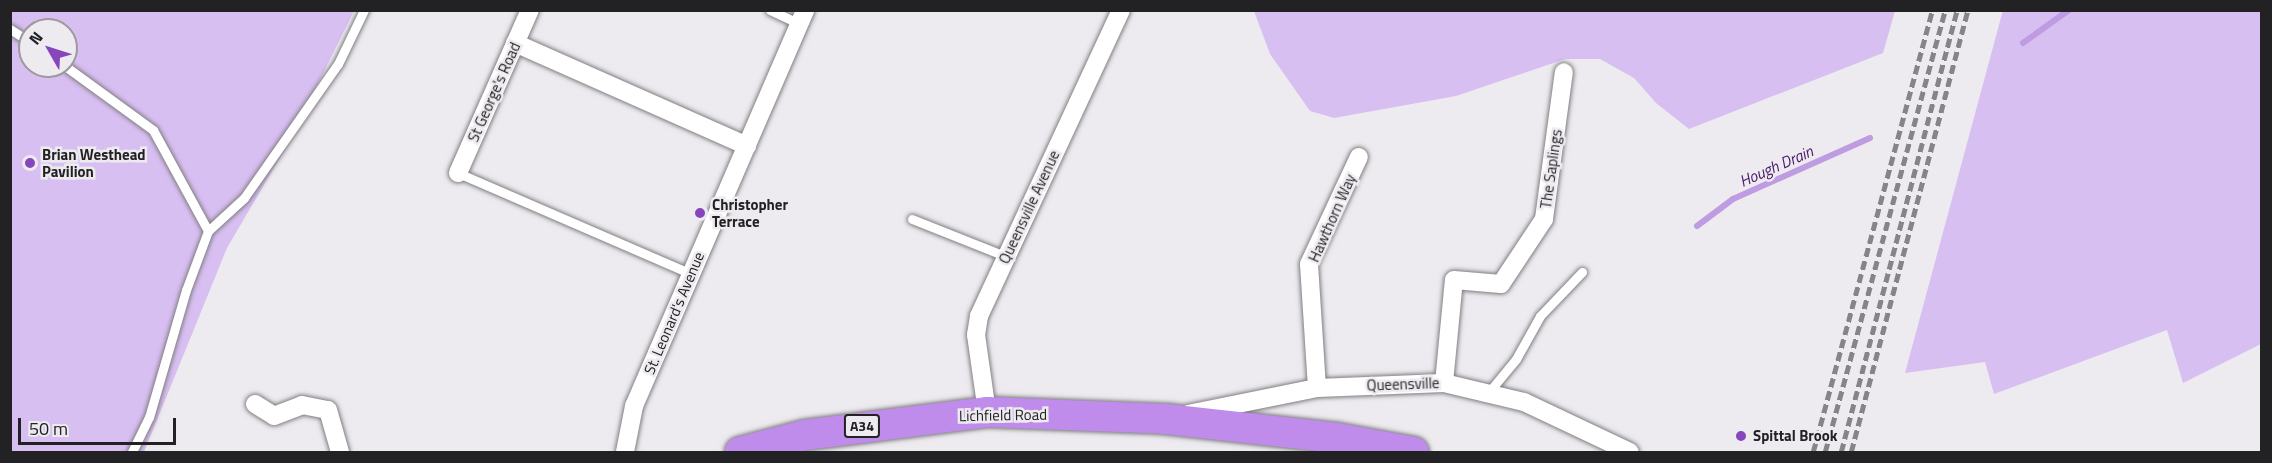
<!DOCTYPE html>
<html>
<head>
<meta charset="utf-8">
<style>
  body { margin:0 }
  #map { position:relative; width:2272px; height:463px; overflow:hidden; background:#edebef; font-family:"Titillium Web",sans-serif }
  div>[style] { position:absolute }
  .green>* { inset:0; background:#d8bff2 }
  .stream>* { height:6px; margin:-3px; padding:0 3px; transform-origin:3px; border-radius:3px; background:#bf9be2 }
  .roads { filter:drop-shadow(0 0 2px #817f83) drop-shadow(0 0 2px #817f83) }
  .service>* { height:9px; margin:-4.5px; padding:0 4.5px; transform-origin:4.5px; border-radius:4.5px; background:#fff }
  .minor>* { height:18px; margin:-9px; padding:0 9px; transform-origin:9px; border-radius:9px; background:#fff }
  .trunk>* { height:30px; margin:-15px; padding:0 15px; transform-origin:15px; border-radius:15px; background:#c08cec }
  .rail>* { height:4.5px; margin-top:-2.25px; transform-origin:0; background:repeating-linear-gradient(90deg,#868487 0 9px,transparent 0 13.5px) }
  .dots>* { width:16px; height:16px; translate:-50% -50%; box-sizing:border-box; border:3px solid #edebef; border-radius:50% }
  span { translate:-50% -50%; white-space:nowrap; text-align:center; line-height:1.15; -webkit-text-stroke:5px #edebef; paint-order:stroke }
  .shield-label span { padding:2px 4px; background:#edebef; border:2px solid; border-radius:4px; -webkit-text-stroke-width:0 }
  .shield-label { font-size:14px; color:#222123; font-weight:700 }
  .street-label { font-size:15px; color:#222123 }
  .poi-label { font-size:15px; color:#222123; font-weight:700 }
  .left { translate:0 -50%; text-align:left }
  .water-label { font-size:16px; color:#48186a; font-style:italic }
  .frame { position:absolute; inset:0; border:12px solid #222123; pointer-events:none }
  .north { position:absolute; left:18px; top:18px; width:60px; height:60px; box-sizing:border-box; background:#edebef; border:2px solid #9c9a9d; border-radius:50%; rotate:309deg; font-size:16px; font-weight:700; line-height:24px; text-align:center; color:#222123 }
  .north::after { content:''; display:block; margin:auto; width:21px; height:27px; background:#8746bb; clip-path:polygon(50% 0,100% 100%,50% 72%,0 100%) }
  .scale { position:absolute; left:18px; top:418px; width:158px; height:27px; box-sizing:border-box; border:3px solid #222123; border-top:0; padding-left:8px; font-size:18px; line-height:21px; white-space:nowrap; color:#222123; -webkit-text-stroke:4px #edebef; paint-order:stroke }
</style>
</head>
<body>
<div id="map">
  <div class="green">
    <i style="clip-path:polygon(2003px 10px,2261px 11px,2261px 344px,2183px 383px,2167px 330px,1994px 394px,1985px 362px,1905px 373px)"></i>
    <i style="clip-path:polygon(evenodd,10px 11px,354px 11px,288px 144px,227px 248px,144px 452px,11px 452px,10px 11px,30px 30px,66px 30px,66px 66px,30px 66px,30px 30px)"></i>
    <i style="clip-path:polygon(1254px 11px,1254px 10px,1895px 11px,1883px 53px,1689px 129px,1656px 103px,1634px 78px,1600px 59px,1565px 59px,1456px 96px,1334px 118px,1310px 111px,1270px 54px)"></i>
  </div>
  <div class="stream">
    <i style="left:2023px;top:43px;width:57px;rotate:-35.7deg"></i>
    <i style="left:1697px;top:226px;width:45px;rotate:-36.9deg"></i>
    <i style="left:1733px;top:199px;width:150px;rotate:-24deg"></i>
  </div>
  <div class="roads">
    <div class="service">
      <i style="left:770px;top:10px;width:33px;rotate:25deg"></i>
      <i style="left:10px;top:29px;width:24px;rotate:33deg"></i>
      <i style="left:65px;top:66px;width:109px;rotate:36deg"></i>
      <i style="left:153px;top:130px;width:115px;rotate:61.4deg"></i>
      <i style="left:208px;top:231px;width:63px;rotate:110.4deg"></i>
      <i style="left:186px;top:290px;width:132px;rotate:106.2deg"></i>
      <i style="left:149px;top:417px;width:39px;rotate:116deg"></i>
      <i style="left:458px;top:173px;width:254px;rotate:23.4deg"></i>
      <i style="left:912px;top:219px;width:100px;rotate:21.7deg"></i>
      <i style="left:208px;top:231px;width:49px;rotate:-42.5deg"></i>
      <i style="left:244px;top:198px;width:164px;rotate:-55deg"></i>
      <i style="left:338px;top:64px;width:60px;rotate:-64.3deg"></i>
      <i style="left:1488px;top:393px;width:44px;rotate:-50.5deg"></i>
      <i style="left:1516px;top:359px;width:49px;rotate:-60.8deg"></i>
      <i style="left:1540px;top:316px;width:61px;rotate:-46.3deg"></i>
    </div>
    <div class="minor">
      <i style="left:515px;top:43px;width:254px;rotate:23.9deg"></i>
      <i style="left:458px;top:173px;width:178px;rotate:-66.2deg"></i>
      <i style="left:1444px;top:383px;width:103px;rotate:-84.5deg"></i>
      <i style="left:1454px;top:280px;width:47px;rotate:4.9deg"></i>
      <i style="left:1501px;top:284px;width:78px;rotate:-56.5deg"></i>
      <i style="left:1544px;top:219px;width:148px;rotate:-82.3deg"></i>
      <i style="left:1317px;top:388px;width:124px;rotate:-93.7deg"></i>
      <i style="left:1309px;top:264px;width:118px;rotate:-65deg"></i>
      <i style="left:255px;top:404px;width:22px;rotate:32deg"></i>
      <i style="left:274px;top:416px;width:30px;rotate:-21deg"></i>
      <i style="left:302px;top:405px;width:26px;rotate:11deg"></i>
      <i style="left:328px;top:410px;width:44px;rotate:74.1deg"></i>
      <i style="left:987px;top:412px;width:78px;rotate:-98.1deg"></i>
      <i style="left:976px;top:335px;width:19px;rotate:-81deg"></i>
      <i style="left:979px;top:316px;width:337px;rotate:-65.1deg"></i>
      <i style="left:1188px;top:414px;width:132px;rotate:-11.4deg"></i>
      <i style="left:1317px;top:388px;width:127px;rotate:-2.3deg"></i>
      <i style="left:1444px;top:383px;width:82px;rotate:13.4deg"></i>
      <i style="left:1524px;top:402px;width:117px;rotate:25.3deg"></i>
      <i style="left:625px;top:452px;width:47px;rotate:-78.9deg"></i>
      <i style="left:634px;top:406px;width:431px;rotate:-66.6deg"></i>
    </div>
    <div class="trunk">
      <i style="left:740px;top:452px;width:67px;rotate:-14.7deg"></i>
      <i style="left:805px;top:435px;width:183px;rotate:-7.2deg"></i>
      <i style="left:987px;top:412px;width:179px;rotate:2.2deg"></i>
      <i style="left:1166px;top:419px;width:172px;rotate:6.3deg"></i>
      <i style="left:1337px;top:438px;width:78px;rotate:10.3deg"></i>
    </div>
  </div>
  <div class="rail">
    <i style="left:1813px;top:452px;width:458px;rotate:-74.9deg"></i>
    <i style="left:1825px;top:452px;width:458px;rotate:-74.8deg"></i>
    <i style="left:1841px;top:452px;width:457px;rotate:-75.3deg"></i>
    <i style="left:1851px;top:452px;width:457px;rotate:-75.2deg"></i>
  </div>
  <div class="dots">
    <i style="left:30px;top:163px;background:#8746bb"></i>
    <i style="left:700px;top:213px;background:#8746bb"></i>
    <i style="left:1741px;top:436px;background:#8746bb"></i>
  </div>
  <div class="shield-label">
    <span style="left:862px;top:426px">A34</span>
  </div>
  <div class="street-label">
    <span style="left:494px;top:92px;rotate:-66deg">St George's Road</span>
    <span style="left:1551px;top:169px;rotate:-82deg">The Saplings</span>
    <span style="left:1029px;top:207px;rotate:-65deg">Queensville Avenue</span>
    <span style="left:1332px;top:218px;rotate:-66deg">Hawthorn Way</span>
    <span style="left:674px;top:313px;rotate:-67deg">St. Leonard's Avenue</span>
    <span style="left:1403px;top:384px;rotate:-2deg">Queensville</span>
    <span style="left:1003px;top:415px;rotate:-1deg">Lichfield Road</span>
  </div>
  <div class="poi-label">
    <span class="left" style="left:42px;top:163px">Brian Westhead<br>Pavilion</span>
    <span class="left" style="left:712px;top:213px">Christopher<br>Terrace</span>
    <span class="left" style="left:1753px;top:436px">Spittal Brook</span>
  </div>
  <div class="water-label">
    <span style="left:1776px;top:166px;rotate:-24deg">Hough Drain</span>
  </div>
  <div class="frame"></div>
  <div class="north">N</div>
  <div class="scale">50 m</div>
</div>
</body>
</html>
